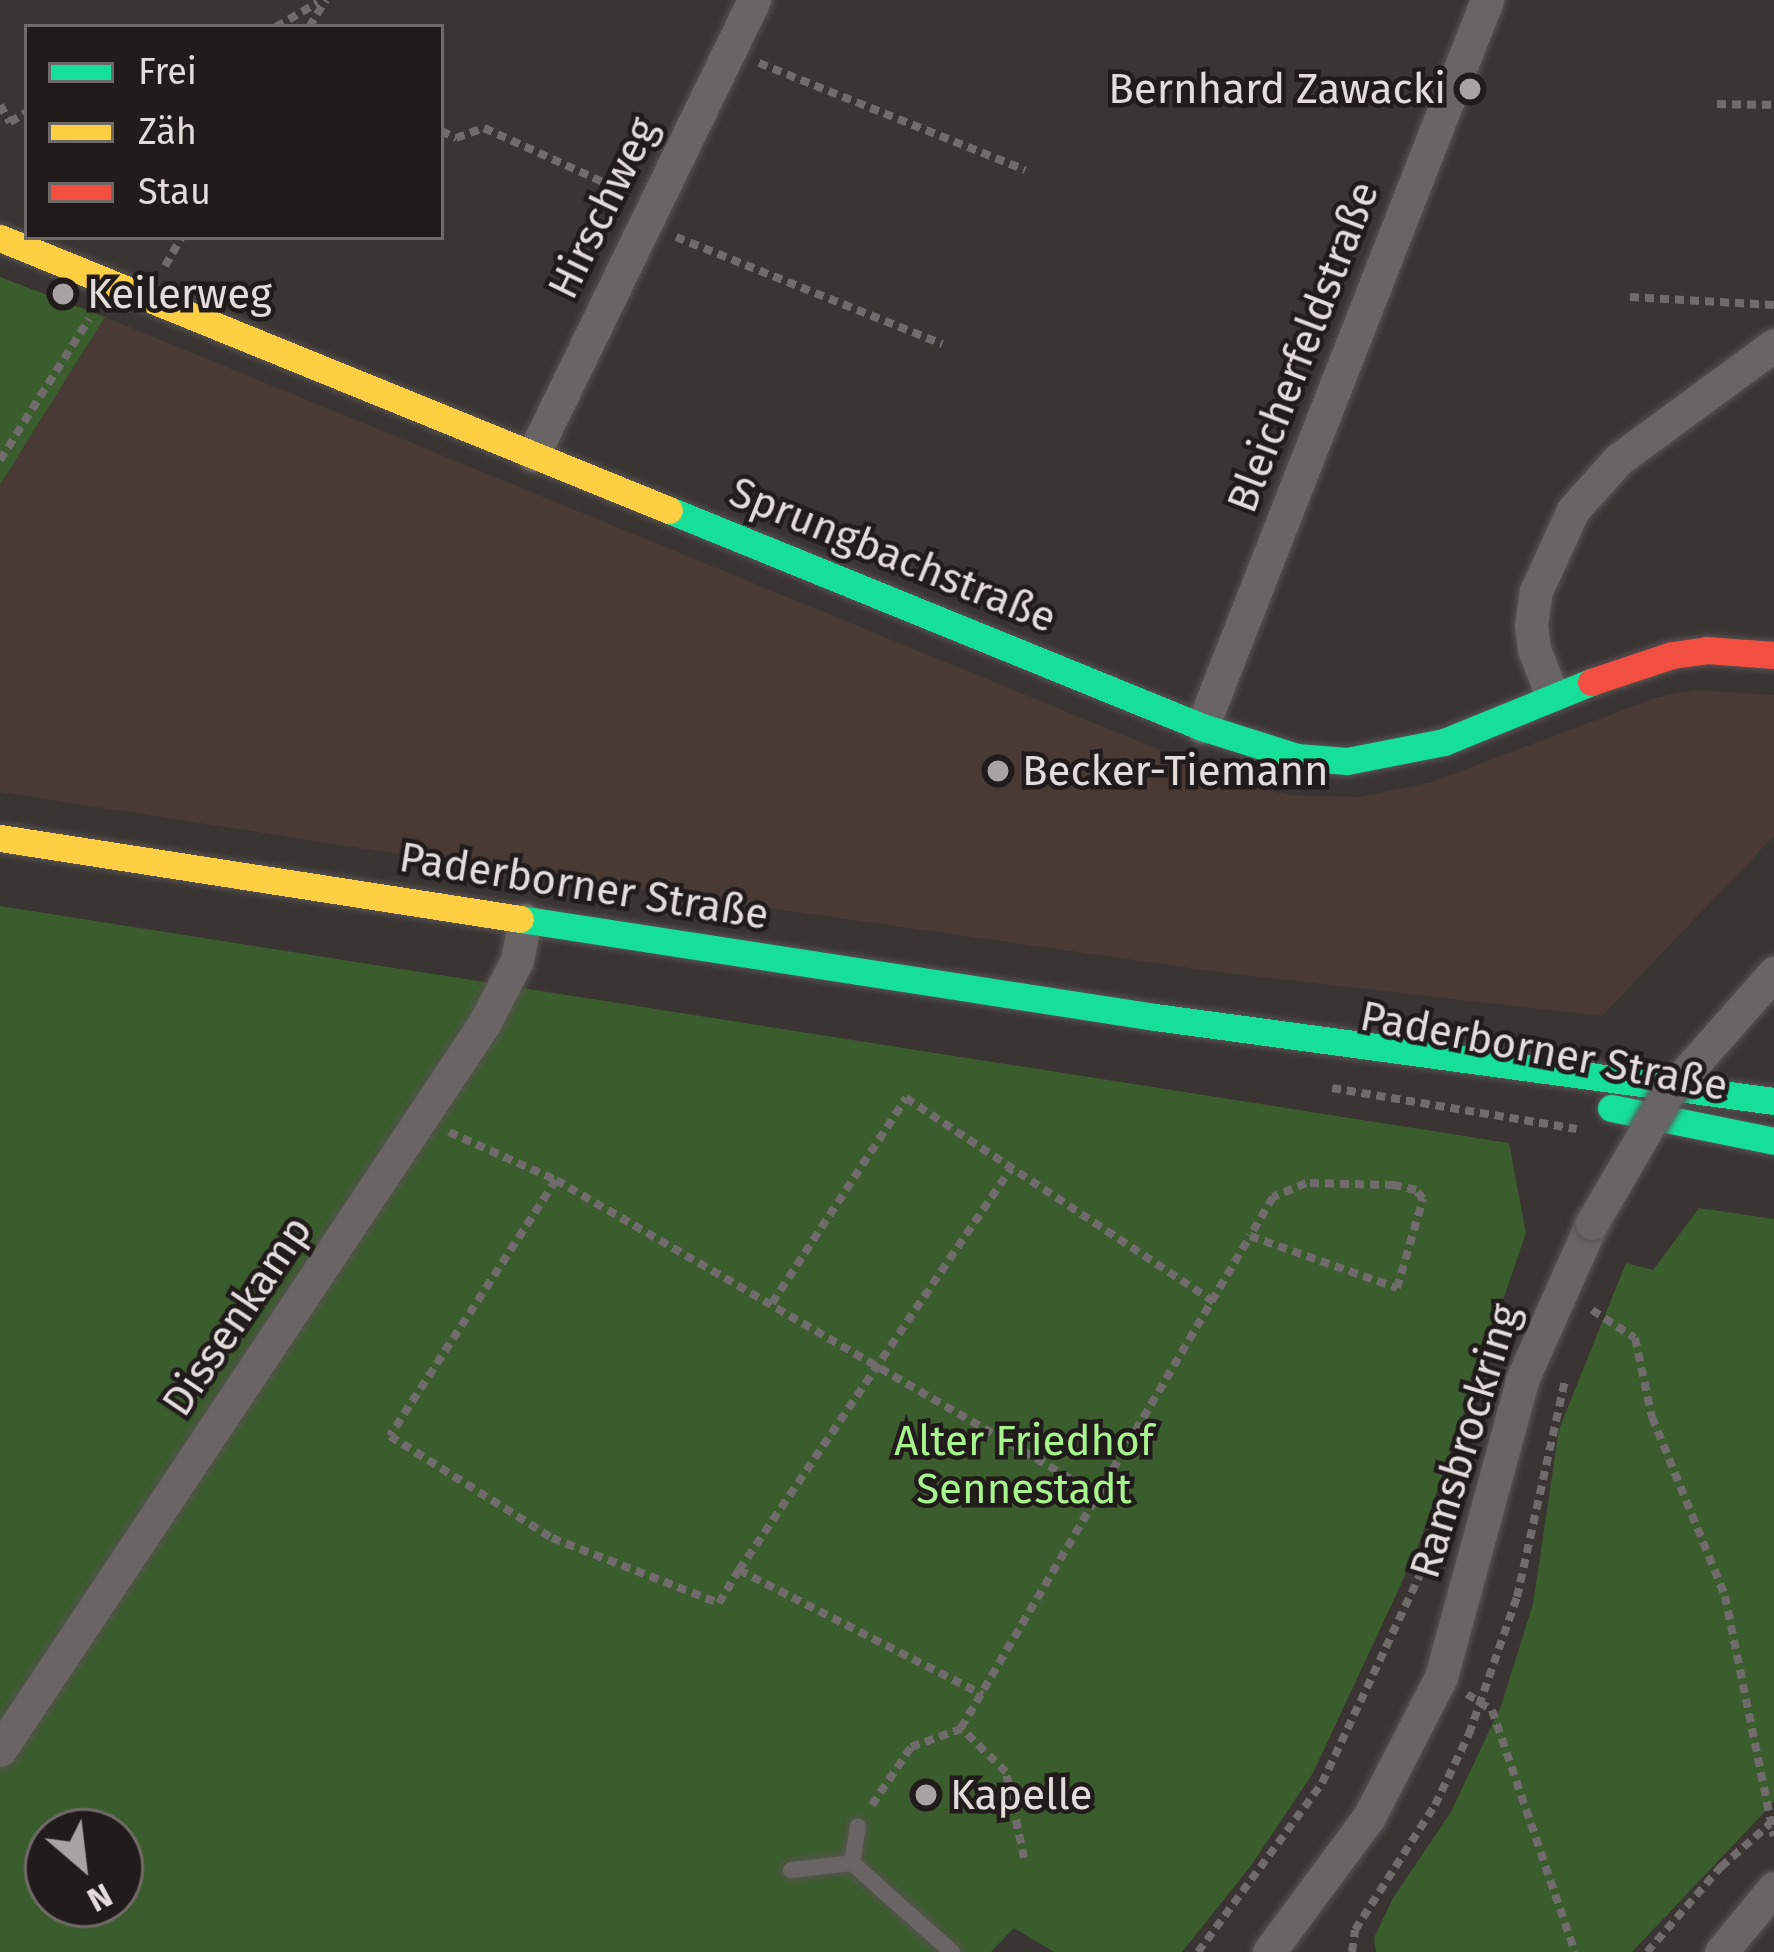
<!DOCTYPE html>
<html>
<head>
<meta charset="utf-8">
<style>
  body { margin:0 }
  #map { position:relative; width:1774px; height:1952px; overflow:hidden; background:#3a3533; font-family:"Fira Sans",sans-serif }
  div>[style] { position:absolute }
  .built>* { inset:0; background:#493a35 }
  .green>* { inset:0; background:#3b5c2d }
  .path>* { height:8px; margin-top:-4px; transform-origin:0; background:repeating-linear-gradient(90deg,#706c6b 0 9px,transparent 0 15px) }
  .roads { filter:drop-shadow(0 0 3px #585351) drop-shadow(0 0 3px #585351) }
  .lane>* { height:16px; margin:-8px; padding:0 8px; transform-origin:8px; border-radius:8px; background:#696564 }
  .street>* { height:33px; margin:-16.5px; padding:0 16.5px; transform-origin:16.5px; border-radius:16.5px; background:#696564 }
  .fast>* { height:27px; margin:-13.5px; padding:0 13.5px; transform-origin:13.5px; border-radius:13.5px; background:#16e098 }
  .slow>* { height:27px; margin:-13.5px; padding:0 13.5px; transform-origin:13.5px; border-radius:13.5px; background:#ffcf43 }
  .jam>* { height:27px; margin:-13.5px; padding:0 13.5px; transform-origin:13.5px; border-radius:13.5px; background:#f24e42 }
  .bridges { filter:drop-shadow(0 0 3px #585351) drop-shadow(0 0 3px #585351) }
  .street-bridge>* { height:33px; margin:-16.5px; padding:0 16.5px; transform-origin:16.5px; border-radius:16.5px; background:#696564 }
  .dots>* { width:33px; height:33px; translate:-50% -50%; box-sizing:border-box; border:6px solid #211c1b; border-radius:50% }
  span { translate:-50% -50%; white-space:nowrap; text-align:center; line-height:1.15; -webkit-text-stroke:9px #211c1b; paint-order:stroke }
  .poi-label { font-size:42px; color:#e3dcda }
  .right { translate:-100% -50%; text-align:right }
  .left { translate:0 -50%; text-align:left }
  .street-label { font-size:42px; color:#e3dcda }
  .park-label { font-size:42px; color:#a8f58d }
  .legend { position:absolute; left:24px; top:24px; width:420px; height:216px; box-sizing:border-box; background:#211c1b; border:3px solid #6f6967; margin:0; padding:15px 21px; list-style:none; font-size:36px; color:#e3dcda }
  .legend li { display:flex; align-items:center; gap:24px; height:60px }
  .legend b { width:60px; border:3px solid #6f6967 }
  .north { position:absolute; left:24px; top:1808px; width:120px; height:120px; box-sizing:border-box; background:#211c1b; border:3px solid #6f6967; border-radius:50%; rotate:152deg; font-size:33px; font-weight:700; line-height:48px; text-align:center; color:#e3dcda }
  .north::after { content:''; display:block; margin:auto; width:42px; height:54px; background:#a8a2a0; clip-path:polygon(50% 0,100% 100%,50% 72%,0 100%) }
</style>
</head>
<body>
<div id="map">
  <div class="built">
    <i style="clip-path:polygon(105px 317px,1245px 785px,1289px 795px,1359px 797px,1432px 782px,1655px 698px,1694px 690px,1774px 695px,1774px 836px,1602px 1016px,1218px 972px,488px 868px,0 792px,0 485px)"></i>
  </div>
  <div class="green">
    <i style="clip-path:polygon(0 277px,105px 317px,0 485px)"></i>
    <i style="clip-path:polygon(evenodd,0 906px,1509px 1143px,1526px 1233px,1416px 1552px,1313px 1773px,1250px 1867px,1182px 1952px,1054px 1952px,1014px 1928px,991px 1952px,0 1952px,0 906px,48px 1832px,120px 1832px,120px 1904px,48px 1904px,48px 1832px)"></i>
    <i style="clip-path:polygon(1699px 1208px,1774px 1219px,1774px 1802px,1632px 1952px,1376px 1952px,1374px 1938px,1393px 1898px,1451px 1812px,1501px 1706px,1533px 1604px,1559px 1429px,1626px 1263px,1653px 1270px)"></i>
  </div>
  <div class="path">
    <i style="left:276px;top:27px;width:48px;rotate:-30.3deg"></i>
    <i style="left:309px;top:27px;width:32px;rotate:-58deg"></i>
    <i style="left:759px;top:63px;width:287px;rotate:21.9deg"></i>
    <i style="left:1717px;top:104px;width:57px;rotate:1deg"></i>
    <i style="left:0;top:105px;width:20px;rotate:60deg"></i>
    <i style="left:10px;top:122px;width:20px;rotate:-30deg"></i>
    <i style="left:441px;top:131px;width:17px;rotate:25deg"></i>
    <i style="left:456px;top:138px;width:30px;rotate:-20deg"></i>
    <i style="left:484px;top:128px;width:155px;rotate:24.4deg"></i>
    <i style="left:676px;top:237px;width:287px;rotate:21.9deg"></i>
    <i style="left:165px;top:266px;width:34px;rotate:-60deg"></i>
    <i style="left:1630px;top:297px;width:144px;rotate:3.2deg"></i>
    <i style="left:0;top:460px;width:167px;rotate:-57.7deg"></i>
    <i style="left:1332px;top:1088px;width:248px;rotate:9.5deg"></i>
    <i style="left:449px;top:1132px;width:117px;rotate:24.2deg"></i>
    <i style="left:556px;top:1180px;width:628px;rotate:30.12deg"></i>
    <i style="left:556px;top:1180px;width:305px;rotate:123deg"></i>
    <i style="left:390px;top:1436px;width:191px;rotate:32.2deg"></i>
    <i style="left:552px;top:1538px;width:179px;rotate:21.3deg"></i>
    <i style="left:719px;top:1603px;width:39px;rotate:-59deg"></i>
    <i style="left:739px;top:1570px;width:274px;rotate:27.1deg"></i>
    <i style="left:772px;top:1303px;width:245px;rotate:-56.8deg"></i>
    <i style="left:906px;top:1098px;width:369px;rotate:33.5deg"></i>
    <i style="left:1592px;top:1310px;width:51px;rotate:33.1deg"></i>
    <i style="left:1635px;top:1338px;width:81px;rotate:77.9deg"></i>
    <i style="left:1652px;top:1417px;width:193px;rotate:67.8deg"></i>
    <i style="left:1725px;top:1596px;width:245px;rotate:78.5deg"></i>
    <i style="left:739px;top:1570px;width:485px;rotate:-55.9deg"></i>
    <i style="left:1467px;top:1694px;width:30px;rotate:33deg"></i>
    <i style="left:1492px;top:1710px;width:256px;rotate:71.1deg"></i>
    <i style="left:872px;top:1805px;width:70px;rotate:-56.1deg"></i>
    <i style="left:911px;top:1747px;width:53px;rotate:-19.8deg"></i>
    <i style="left:1024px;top:1858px;width:88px;rotate:-101.8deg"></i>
    <i style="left:1006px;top:1772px;width:63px;rotate:-135.6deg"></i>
    <i style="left:961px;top:1728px;width:571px;rotate:-59.57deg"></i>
    <i style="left:1250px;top:1236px;width:156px;rotate:19.5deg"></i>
    <i style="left:1397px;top:1288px;width:93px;rotate:-73.7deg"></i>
    <i style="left:1423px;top:1199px;width:11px;rotate:-128deg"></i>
    <i style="left:1416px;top:1190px;width:23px;rotate:-167deg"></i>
    <i style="left:1394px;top:1185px;width:88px;rotate:-178.7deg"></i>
    <i style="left:1306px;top:1183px;width:36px;rotate:157deg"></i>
    <i style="left:1273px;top:1197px;width:45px;rotate:120.5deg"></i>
    <i style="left:1198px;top:1952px;width:210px;rotate:-53.7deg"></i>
    <i style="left:1322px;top:1783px;width:246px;rotate:-64.8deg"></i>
    <i style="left:1427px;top:1560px;width:60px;rotate:-70.7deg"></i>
    <i style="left:1352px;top:1952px;width:22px;rotate:-82deg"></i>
    <i style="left:1355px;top:1930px;width:148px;rotate:-57.4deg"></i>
    <i style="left:1435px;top:1805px;width:79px;rotate:-64.4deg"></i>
    <i style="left:1469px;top:1734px;width:145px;rotate:-70.7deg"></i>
    <i style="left:1517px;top:1597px;width:221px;rotate:-77.5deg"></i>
    <i style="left:1647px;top:1952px;width:113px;rotate:-49deg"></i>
    <i style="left:1721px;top:1867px;width:65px;rotate:-41.3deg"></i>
  </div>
  <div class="roads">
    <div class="lane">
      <i style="left:852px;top:1863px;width:37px;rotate:-81deg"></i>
      <i style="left:791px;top:1870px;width:61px;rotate:-6.5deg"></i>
      <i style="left:852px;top:1863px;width:134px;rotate:41.7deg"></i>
    </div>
    <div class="street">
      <i style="left:533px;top:455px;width:506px;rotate:-64.09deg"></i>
      <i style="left:1552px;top:695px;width:49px;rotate:-111.4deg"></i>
      <i style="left:1534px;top:649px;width:24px;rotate:-97deg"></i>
      <i style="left:1531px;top:625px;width:34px;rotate:-82deg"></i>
      <i style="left:1536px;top:591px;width:89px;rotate:-65.4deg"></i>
      <i style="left:1573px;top:510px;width:69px;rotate:-48deg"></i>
      <i style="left:1619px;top:459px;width:192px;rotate:-36.3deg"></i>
      <i style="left:1202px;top:727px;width:781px;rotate:-68.59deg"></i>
      <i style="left:0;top:1750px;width:873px;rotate:-56.31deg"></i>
      <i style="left:484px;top:1024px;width:72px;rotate:-62.7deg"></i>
      <i style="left:517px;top:960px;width:41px;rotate:-78.7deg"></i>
      <i style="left:1269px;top:1952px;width:168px;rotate:-53.5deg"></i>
      <i style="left:1369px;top:1817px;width:157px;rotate:-62.8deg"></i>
      <i style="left:1441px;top:1677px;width:308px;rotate:-74.7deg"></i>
      <i style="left:1522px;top:1380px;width:172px;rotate:-66deg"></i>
      <i style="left:1721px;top:1952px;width:83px;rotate:-50.4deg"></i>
    </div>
    <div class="fast">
      <i style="left:669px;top:510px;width:575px;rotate:22.15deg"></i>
      <i style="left:1202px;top:727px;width:100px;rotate:17.5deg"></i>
      <i style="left:1297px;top:757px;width:50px;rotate:4.6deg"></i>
      <i style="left:1347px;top:761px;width:99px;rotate:-11.1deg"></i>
      <i style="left:1444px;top:742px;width:159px;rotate:-22.2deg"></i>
      <i style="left:520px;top:919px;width:643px;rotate:8.77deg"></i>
      <i style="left:1155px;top:1017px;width:625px;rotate:7.73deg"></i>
      <i style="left:1611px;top:1108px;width:166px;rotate:11.4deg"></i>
    </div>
    <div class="slow">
      <i style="left:0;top:238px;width:722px;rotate:22.13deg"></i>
      <i style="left:0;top:838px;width:526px;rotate:8.85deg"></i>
    </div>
    <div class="jam">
      <i style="left:1591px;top:682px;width:85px;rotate:-18.4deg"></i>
      <i style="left:1672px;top:655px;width:34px;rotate:-8deg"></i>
      <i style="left:1706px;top:650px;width:68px;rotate:4.2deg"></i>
    </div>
  </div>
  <div class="bridges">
    <div class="street-bridge">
      <i style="left:1592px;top:1223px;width:149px;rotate:-59.8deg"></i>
      <i style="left:1667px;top:1094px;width:162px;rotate:-48.5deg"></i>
    </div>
  </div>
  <div class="dots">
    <i style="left:1470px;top:89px;background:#a8a2a0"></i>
    <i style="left:63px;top:294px;background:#a8a2a0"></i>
    <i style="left:998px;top:771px;background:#a8a2a0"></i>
    <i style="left:926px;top:1795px;background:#a8a2a0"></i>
  </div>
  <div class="poi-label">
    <span class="right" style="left:1446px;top:89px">Bernhard Zawacki</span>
    <span class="left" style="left:87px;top:294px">Keilerweg</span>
    <span class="left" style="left:1022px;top:771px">Becker-Tiemann</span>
    <span class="left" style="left:950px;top:1795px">Kapelle</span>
  </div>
  <div class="street-label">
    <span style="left:603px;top:208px;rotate:-64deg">Hirschweg</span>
    <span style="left:1303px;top:347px;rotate:-69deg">Bleicherfeldstraße</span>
    <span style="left:893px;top:555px;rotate:22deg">Sprungbachstraße</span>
    <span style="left:584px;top:886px;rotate:9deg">Paderborner Straße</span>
    <span style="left:1544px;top:1051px;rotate:11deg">Paderborner Straße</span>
    <span style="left:237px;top:1316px;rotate:-56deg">Dissenkamp</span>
    <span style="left:1465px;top:1441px;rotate:-73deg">Ramsbrockring</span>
  </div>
  <div class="park-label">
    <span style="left:1024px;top:1465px">Alter Friedhof<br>Sennestadt</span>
  </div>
  <ul class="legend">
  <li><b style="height:15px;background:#16e098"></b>Frei</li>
  <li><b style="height:15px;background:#ffcf43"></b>Zäh</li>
  <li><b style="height:15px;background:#f24e42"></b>Stau</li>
  </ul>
  <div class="north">N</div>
</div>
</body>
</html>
